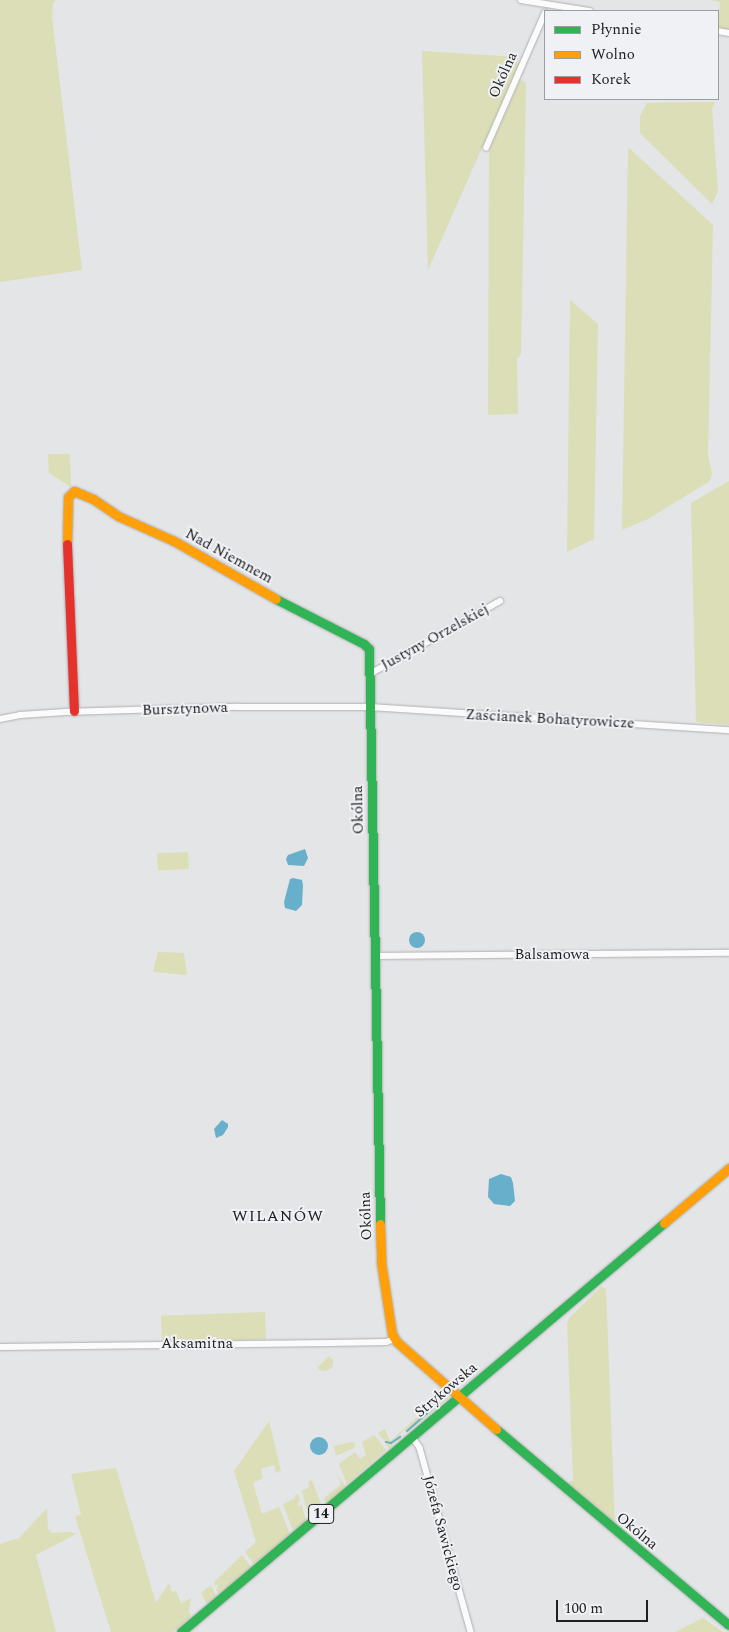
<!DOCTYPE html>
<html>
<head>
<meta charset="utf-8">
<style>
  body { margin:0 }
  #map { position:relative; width:729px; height:1632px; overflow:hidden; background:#e4e5e7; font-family:Spectral,serif }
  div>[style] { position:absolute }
  .green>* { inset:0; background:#dbdeb7; transform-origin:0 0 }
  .water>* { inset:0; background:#67afca }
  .round { border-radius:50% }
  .stream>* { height:2px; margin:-1px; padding:0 1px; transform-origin:1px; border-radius:1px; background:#67afca }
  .roads { filter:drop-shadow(0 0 1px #afb0b2) drop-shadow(0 0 1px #afb0b2) }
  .street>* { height:5.5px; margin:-2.75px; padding:0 2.75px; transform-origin:2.75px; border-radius:2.75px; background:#fbfbfb }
  .fast>* { height:9px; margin:-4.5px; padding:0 4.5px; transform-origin:4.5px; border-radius:4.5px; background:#30b455 }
  .slow>* { height:9px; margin:-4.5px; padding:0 4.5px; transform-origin:4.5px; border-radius:4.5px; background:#ff9f0a }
  .jam>* { height:9px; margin:-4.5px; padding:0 4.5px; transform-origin:4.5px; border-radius:4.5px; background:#e5322d }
  span { translate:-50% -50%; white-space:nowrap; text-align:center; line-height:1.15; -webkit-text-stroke:4px #f0f1f5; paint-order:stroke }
  .shield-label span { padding:1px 4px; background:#f0f1f5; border:1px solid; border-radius:4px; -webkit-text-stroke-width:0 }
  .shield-label { font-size:14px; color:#1f2021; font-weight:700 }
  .street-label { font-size:15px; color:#1f2021 }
  .neighbourhood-label { font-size:16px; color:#1f2021; letter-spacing:1px }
  .legend { position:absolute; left:544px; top:10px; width:175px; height:90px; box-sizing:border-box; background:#f0f1f5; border:1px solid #9c9da0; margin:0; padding:6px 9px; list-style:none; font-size:15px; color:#1f2021 }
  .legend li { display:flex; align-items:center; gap:10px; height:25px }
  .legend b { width:25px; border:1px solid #9c9da0 }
  .scale { position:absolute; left:556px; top:1600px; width:92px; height:22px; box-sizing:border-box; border:2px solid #1f2021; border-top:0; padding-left:6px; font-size:15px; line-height:18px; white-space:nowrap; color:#1f2021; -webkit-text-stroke:4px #f0f1f5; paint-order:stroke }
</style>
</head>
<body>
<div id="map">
  <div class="green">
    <i style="clip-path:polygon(0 0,56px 0,53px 3px,52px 17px,82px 270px,0 282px)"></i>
    <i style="clip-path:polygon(711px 0,729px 0,729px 31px,718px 29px,720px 2px)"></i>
    <i style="clip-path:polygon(422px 51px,516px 57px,519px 64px,428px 270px)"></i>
    <i style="clip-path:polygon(520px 80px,526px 83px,526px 87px,521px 354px,517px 359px,518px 414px,488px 415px,489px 150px)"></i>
    <i style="clip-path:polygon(715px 102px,712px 109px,718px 191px,712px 204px,640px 133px,640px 116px,647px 103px)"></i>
    <i style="clip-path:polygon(628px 147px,713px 225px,708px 456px,712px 473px,710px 481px,648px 519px,622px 530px)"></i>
    <i style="clip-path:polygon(570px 300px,598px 324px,594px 539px,567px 552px)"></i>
    <i style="clip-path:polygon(48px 454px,70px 454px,71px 487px,49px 473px)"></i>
    <i style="clip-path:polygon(729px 481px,729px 725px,696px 722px,691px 503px)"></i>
    <i style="left:188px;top:852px;width:17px;height:31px;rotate:87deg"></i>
    <i style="clip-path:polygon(158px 952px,184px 953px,187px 975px,153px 972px)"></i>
    <i style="clip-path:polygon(601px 1287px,606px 1288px,615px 1526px,566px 1484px,573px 1480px,567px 1324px,569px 1318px)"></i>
    <i style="left:265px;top:1312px;width:27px;height:104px;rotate:88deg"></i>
    <i style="clip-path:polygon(329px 1356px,333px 1360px,332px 1368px,324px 1371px,319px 1370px,318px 1367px)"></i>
    <i style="clip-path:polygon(445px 1389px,448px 1392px,448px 1398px,407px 1433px,404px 1430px,400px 1434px,402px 1436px,389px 1448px,378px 1433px,385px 1429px,389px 1439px,391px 1440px,437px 1400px,436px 1394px)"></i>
    <i style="clip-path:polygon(269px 1421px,281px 1471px,276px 1473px,274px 1465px,261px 1469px,263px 1478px,253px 1483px,262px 1514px,279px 1507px,290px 1534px,254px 1564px,245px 1552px,256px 1542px,234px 1471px)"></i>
    <i style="clip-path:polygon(374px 1435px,386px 1450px,347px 1484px,339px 1464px,355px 1452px,360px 1459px,366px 1455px,362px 1442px)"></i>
    <i style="clip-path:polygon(352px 1442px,356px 1444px,354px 1448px,336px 1456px,334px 1446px)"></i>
    <i style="clip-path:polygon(116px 1468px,156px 1603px,169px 1583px,172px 1592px,176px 1591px,181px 1603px,191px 1598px,189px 1610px,191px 1617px,173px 1632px,111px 1632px,75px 1516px,81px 1514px,71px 1474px)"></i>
    <i style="clip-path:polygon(336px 1474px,346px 1487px,326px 1504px,324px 1498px,341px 1484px)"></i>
    <i style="clip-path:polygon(312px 1480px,322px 1507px,311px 1516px,308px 1514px,302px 1491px,309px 1487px,308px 1482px)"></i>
    <i style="clip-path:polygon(298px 1494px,300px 1501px,298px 1502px,298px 1506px,302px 1505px,306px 1521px,293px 1531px,283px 1504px,295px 1498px,295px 1495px)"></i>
    <i style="clip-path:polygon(47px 1508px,48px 1529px,52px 1533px,71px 1532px,76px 1534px,36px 1555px,56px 1632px,0 1632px,0 1544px,19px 1538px)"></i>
    <i style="clip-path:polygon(242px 1555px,251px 1567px,219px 1594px,216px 1590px,218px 1584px,215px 1586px,214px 1582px)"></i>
    <i style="clip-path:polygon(211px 1585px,216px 1596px,207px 1604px,201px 1593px)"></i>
    <i style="clip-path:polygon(703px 1618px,723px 1632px,675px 1632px)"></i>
  </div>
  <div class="water">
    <i style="clip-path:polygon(305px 849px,308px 858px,304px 866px,288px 865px,286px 859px,288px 855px)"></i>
    <i style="clip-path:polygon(293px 878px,302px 880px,303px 885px,302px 905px,296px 911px,285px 908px,284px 902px,290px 879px)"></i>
    <i class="round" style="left:409px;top:932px;width:16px;height:16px"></i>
    <i style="clip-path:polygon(222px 1120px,228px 1124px,228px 1127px,223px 1135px,216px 1138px,214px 1129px)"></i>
    <i style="clip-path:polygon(501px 1174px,511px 1177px,513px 1183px,515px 1201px,510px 1206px,494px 1204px,488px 1197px,489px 1179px)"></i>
    <i class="round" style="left:310px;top:1437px;width:18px;height:18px"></i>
  </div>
  <div class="stream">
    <i style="left:407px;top:1431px;width:50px;rotate:-41.7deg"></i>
    <i style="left:444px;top:1398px;width:7px;rotate:-90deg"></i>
    <i style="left:386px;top:1442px;width:5px;rotate:11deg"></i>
    <i style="left:391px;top:1443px;width:11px;rotate:-34deg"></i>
  </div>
  <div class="roads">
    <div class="street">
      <i style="left:521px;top:0;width:70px;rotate:9.1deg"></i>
      <i style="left:718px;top:31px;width:11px;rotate:10deg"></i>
      <i style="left:486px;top:148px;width:147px;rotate:-66.4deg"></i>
      <i style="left:370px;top:674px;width:149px;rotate:-29.3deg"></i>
      <i style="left:0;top:719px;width:20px;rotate:-11deg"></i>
      <i style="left:20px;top:715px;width:45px;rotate:-3.8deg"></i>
      <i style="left:65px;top:712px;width:173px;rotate:-1.7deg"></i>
      <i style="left:238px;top:707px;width:132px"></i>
      <i style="left:370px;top:707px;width:360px;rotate:3.7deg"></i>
      <i style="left:374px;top:956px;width:355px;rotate:-0.5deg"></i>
      <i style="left:0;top:1347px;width:330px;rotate:-0.7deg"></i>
      <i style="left:330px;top:1343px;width:56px;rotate:-1deg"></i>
      <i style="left:386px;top:1342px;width:9px;rotate:-18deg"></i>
      <i style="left:412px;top:1436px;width:14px;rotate:56deg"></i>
      <i style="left:420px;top:1448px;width:191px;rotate:74.5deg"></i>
    </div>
    <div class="fast">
      <i style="left:276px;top:599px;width:99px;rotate:27.1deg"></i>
      <i style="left:364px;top:644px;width:7px;rotate:45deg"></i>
      <i style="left:369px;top:649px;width:575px;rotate:88.9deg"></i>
      <i style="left:496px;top:1429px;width:304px;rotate:40.1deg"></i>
      <i style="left:181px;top:1632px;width:633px;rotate:-40.26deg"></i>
    </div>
    <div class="slow">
      <i style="left:67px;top:544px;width:47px;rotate:-88.8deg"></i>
      <i style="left:68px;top:497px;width:8px;rotate:-45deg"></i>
      <i style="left:74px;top:491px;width:21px;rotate:23deg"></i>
      <i style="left:93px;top:499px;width:30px;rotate:34deg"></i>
      <i style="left:118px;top:516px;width:61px;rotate:24.1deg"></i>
      <i style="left:174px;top:541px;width:117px;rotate:29.6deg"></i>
      <i style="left:664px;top:1223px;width:85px;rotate:-40.2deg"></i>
      <i style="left:380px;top:1224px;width:38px;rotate:88deg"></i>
      <i style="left:381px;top:1262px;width:73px;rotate:81.3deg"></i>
      <i style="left:392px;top:1334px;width:9px;rotate:58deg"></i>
      <i style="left:397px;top:1342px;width:132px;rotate:41.3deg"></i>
    </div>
    <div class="jam">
      <i style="left:67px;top:544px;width:167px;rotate:87.6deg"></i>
    </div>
  </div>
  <div class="shield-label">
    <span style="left:321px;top:1514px">14</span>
  </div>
  <div class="street-label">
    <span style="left:503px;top:75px;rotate:-66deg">Okólna</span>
    <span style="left:229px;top:556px;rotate:29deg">Nad Niemnem</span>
    <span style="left:435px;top:637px;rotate:-29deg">Justyny Orzelskiej</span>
    <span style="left:185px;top:709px;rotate:-2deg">Bursztynowa</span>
    <span style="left:550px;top:719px;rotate:3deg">Zaścianek Bohatyrowicze</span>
    <span style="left:358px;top:810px;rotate:-91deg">Okólna</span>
    <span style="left:552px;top:955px">Balsamowa</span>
    <span style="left:366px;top:1216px;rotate:-92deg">Okólna</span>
    <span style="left:197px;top:1344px">Aksamitna</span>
    <span style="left:446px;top:1390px;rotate:-40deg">Strykowska</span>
    <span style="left:637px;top:1531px;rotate:40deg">Okólna</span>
    <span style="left:443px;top:1533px;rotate:75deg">Józefa Sawickiego</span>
  </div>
  <div class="neighbourhood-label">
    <span style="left:278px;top:1216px">WILANÓW</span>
  </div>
  <ul class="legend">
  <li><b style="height:6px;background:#30b455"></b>Płynnie</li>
  <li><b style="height:6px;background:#ff9f0a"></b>Wolno</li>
  <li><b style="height:6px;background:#e5322d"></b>Korek</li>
  </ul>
  <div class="scale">100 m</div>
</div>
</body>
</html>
